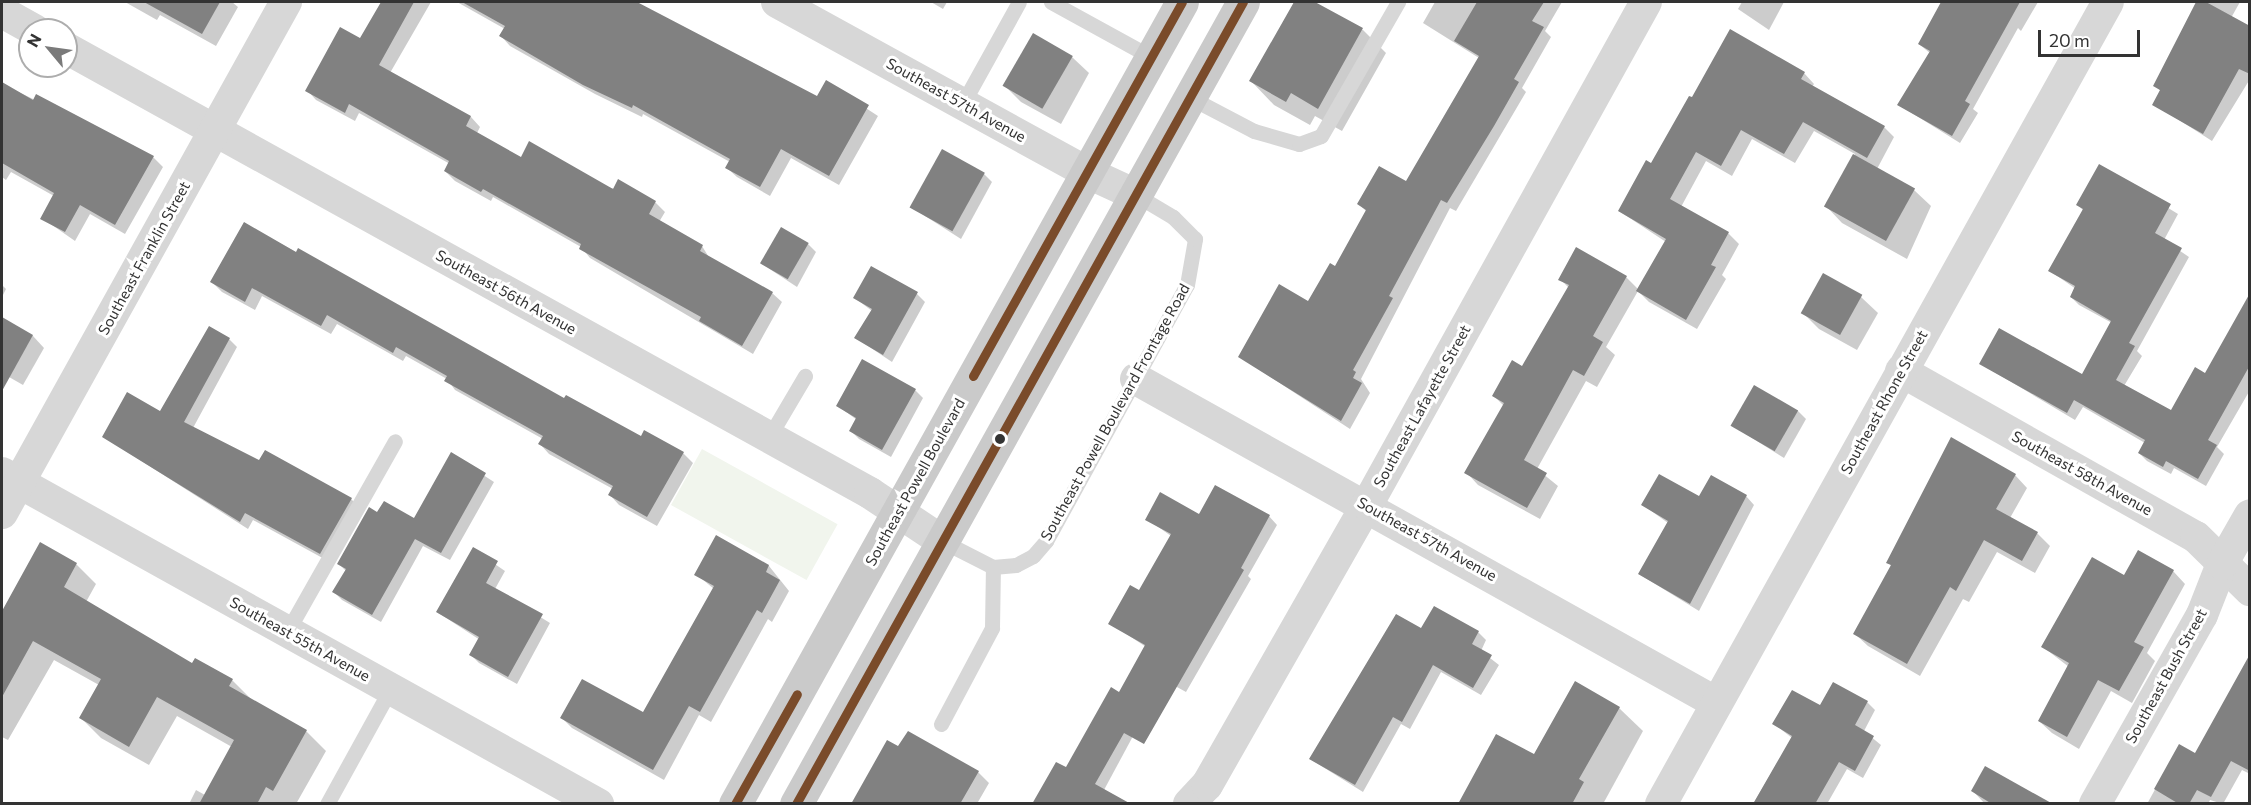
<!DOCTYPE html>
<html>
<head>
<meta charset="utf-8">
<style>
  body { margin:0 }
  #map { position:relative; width:2251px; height:805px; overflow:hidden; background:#fff; font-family:Commissioner,sans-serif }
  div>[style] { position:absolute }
  .green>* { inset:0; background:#f1f5ed; transform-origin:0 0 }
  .shadow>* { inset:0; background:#0003 }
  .building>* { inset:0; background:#818181; transform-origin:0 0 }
  .service>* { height:15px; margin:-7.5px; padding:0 7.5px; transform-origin:7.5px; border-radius:7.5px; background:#d7d7d7 }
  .minor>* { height:32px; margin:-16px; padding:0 16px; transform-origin:16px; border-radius:16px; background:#d7d7d7 }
  .primary>* { height:33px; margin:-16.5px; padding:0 16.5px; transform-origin:16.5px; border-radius:16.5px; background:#cacaca }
  .bus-1>* { height:9px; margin:-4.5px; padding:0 4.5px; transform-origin:4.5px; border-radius:4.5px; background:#7a4b2a }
  .dots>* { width:16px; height:16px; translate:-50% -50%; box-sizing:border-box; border:3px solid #fff; border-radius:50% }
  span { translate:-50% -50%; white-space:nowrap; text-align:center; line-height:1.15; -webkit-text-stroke:6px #fff; paint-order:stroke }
  .street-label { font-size:15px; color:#333 }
  .frame { position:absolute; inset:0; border:3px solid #333; pointer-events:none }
  .north { position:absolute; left:18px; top:18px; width:60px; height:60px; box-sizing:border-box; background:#fff; border:2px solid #adadad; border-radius:50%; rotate:299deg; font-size:16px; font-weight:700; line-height:24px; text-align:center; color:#333 }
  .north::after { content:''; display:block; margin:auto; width:21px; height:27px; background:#7a7a7a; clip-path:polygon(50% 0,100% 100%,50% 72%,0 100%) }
  .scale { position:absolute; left:2038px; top:30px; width:102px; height:27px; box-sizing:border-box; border:3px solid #333; border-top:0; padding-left:8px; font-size:18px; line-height:21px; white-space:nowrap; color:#333; -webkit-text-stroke:4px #fff; paint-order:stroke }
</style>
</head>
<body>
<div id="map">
  <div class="green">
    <i style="left:702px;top:449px;width:155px;height:64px;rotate:29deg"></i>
  </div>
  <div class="shadow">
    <i style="clip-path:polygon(125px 2px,232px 2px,238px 7px,216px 46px,160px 15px,157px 20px)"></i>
    <i style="clip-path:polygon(383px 2px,431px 2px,390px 73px,471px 117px,480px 127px,477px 133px,521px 159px,655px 202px,665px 212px,659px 222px,702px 246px,710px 259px,772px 293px,782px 302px,753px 354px,590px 258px,581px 247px,493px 197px,491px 201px,455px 181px,445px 171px,450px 164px,359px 113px,355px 121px,316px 100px,307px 90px,361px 40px)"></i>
    <i style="clip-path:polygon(457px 2px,634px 2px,817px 98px,826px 82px,878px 116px,839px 185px,791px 158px,770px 196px,737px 177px,727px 168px,730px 162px,643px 114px,642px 117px,595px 94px,510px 46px,501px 36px,505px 29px)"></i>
    <i style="clip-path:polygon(931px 2px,947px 2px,943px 9px)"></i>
    <i style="clip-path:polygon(1295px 2px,1312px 2px,1363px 30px,1386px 53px,1342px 131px,1315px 116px,1310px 125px,1274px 105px,1251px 81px)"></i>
    <i style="clip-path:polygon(1435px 2px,1562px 2px,1545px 31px,1551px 37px,1522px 88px,1526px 92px,1456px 211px,1450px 208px,1361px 379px,1370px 393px,1350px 429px,1240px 357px,1309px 303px,1336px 268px,1367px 212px,1359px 204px,1406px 183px,1479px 58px,1423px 23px)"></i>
    <i style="clip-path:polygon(1742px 2px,1784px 2px,1769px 30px,1738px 9px)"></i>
    <i style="clip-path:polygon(1943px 2px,2038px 2px,2021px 31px,2018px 28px,1973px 109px,1978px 113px,1960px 143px,1899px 105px,1931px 54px,1919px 44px)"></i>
    <i style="clip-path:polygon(2200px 2px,2240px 2px,2231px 18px,2250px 28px,2250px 79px,2212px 141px,2154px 104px,2161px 91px,2154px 85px)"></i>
    <i style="clip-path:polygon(1072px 57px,1089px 73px,1061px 124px,1021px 102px,1005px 86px)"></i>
    <i style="clip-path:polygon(1804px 73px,1814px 84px,1812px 87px,1884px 127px,1894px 137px,1877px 169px,1914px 190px,1931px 206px,1907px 259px,1842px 223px,1826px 206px,1855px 154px,1814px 131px,1795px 163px,1752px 139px,1732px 176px,1706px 161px,1681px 207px,1728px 233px,1739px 244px,1722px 275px,1726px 279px,1697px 329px,1649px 302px,1638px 291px,1606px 347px,1615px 355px,1597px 387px,1586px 381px,1537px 469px,1558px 486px,1540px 519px,1478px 485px,1466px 472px,1504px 406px,1494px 396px,1523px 368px,1569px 288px,1560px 279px,1626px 277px,1639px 290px,1666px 242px,1619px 211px,1652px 165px)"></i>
    <i style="clip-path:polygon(2px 84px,153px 157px,163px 167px,125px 234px,90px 214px,75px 241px,42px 218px,54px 196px,11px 172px,6px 180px,2px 177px)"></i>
    <i style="clip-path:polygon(2100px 166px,2178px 214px,2164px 240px,2189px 257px,2137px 351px,2142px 356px,2124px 386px,2172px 413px,2206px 375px,2250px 298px,2250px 390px,2217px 447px,2224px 454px,2206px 486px,2174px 468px,2171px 474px,2147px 461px,2139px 453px,2145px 443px,2083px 407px,2075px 420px,1981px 364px,2082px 376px,2112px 323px,2079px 305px,2071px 297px,2076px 289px,2050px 271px,2084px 211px,2078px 205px)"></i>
    <i style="clip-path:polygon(984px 174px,992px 182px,961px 239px,911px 207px)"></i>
    <i style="clip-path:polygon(245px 224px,564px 400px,642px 438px,683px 453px,693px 463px,657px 526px,619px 505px,610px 495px,613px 489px,549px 454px,540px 444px,543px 439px,455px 390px,447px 379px,406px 356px,403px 361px,337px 324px,331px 334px,262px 296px,255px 310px,222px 292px,212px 282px)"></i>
    <i style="clip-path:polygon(808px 244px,816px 252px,797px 287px,762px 264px)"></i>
    <i style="clip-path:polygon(1824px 275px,1861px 297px,1878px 313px,1857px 350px,1819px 329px,1803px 313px)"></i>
    <i style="clip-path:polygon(2px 285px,6px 289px,2px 297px)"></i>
    <i style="clip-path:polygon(917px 294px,925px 302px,892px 362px,856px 338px,872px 311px,855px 298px)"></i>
    <i style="clip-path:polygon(2px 319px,33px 336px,44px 348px,23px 385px,2px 373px)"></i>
    <i style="clip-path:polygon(229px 339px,237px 347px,193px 428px,259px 462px,351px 499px,359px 507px,328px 561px,253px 520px,248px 529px,104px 437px,161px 413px)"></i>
    <i style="clip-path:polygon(915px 390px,923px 398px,891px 457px,859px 439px,851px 431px,857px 420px,838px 406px)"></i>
    <i style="clip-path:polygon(1798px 411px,1806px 419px,1784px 458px,1733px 426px)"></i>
    <i style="clip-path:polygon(451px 454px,494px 482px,450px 560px,423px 546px,381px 622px,342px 600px,334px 592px,346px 571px,339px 564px,378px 514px,414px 520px)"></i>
    <i style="clip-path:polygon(2015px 475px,2027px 488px,2010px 518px,2037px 533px,2050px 546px,2035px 573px,1997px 552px,1969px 602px,1963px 599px,1920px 676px,1868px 646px,1855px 634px,1892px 567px,1888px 562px)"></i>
    <i style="clip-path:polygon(1746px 496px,1754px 505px,1699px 611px,1639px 574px,1668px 523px,1643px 505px)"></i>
    <i style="clip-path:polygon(1269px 516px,1277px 525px,1248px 576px,1251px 579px,1186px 692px,1146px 670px,1146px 647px,1110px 623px,1140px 592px,1171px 536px,1147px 519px)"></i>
    <i style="clip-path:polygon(717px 537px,769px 566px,789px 591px,772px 622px,768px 619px,711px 722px,699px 715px,664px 780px,572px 728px,562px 718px,644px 714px,714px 589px,696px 574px)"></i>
    <i style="clip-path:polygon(41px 544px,76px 564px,96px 584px,86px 602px,193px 665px,232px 680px,252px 700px,306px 731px,326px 751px,296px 804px,189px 804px,196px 790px,205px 795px,232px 747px,177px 716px,149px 765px,101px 738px,81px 718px,99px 685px,54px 660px,8px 740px,2px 737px,2px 614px)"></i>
    <i style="clip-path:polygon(473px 549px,505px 571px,495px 589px,550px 623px,517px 684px,479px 663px,471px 655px,480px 640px,437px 612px)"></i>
    <i style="clip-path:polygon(2173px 571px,2185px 584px,2147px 653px,2155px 661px,2132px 703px,2111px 691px,2079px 749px,2052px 733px,2039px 721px,2069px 667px,2043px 647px,2125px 577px)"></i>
    <i style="clip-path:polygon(1421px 630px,1478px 632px,1486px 640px,1481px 651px,1499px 665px,1481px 695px,1441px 672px,1410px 729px,1401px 724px,1363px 792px,1310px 759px)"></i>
    <i style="clip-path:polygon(2250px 655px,2250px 774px,2242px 770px,2223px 804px,2210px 800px,2208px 804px,2147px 804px,2179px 746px,2195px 755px)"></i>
    <i style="clip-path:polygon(1867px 702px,1875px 710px,1864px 731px,1881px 745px,1863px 778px,1847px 769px,1827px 804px,1753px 804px,1792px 738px,1774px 724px,1821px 707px)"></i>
    <i style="clip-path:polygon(1619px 708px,1643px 731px,1603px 804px,1460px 804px)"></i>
    <i style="clip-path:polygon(1146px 712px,1104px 790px,1067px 769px)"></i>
    <i style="clip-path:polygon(899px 748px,978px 772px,989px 783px,978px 802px,982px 804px,853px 804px)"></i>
    <i style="clip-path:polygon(1973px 791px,2047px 804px,1985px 804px)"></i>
  </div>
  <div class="building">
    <i style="clip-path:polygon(144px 2px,220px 2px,202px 34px)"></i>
    <i style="clip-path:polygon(381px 2px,414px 2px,379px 65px,471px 116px,466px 126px,521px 157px,529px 141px,613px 189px,618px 179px,656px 201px,649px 214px,703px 245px,700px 251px,773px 292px,742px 346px,699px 321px,701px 317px,579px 249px,581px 244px,483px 189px,481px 192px,444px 171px,449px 161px,349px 104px,345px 113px,305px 91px,340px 27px,360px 38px)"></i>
    <i style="clip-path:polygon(462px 2px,637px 2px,817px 96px,826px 80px,869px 105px,829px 176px,781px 149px,760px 187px,725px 168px,730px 159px,633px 105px,632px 108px,583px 85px,499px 36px,505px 26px)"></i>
    <i style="clip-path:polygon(1294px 2px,1315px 2px,1363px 28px,1318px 109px,1291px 93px,1286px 102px,1249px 81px)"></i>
    <i style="clip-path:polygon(1477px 2px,1544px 2px,1532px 21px,1544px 27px,1514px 79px,1519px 82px,1494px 126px,1447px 203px,1441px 200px,1389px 296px,1393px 298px,1353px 370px,1356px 372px,1353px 378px,1362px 383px,1341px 421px,1238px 357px,1279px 284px,1308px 301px,1330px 263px,1335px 266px,1366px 210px,1357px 204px,1379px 166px,1406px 181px,1479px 56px,1454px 41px)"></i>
    <i style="clip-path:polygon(1941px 2px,2020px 2px,1965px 101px,1970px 104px,1952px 136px,1897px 105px,1930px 51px,1918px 44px)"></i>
    <i style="clip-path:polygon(2196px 2px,2206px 2px,2250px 26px,2250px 74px,2239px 69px,2203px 134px,2152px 105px,2160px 90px,2153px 86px)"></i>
    <i style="clip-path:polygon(1730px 29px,1805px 72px,1801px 79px,1885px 126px,1867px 158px,1803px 122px,1784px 154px,1741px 130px,1721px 166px,1696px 152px,1670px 199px,1729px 232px,1711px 265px,1716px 267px,1686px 320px,1636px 291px,1666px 239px,1618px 211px,1646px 160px,1651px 163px,1689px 96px,1692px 97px)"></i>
    <i style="left:1033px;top:33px;width:46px;height:61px;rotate:30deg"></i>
    <i style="clip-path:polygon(2px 82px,33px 100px,36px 94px,154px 156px,115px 225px,80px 205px,65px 232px,40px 219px,54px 193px,2px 163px)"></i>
    <i style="left:942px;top:149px;width:49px;height:67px;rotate:29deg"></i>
    <i style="left:1853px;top:154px;width:71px;height:60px;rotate:29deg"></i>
    <i style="clip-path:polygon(2099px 164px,2171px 204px,2155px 233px,2182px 248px,2129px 343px,2135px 346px,2116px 380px,2171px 410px,2195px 367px,2205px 373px,2250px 293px,2250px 365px,2208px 440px,2217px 445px,2198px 479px,2166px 461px,2163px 467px,2138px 453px,2145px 440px,2074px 400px,2067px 413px,1979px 364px,1999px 328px,2082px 374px,2111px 321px,2070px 297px,2075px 286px,2048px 271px,2083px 209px,2076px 205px)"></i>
    <i style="clip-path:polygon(244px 222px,296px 252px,298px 248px,564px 398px,566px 395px,641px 436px,644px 430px,684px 452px,647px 517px,608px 495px,613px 486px,538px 444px,543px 436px,444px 381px,447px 376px,396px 347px,393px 353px,327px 315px,321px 326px,252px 288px,245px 302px,210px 282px)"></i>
    <i style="left:781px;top:227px;width:32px;height:42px;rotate:30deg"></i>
    <i style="clip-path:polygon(1576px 247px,1627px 276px,1593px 336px,1603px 342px,1584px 376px,1573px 370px,1524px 460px,1547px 473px,1527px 508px,1464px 473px,1504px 403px,1492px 396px,1512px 360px,1522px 366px,1569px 285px,1558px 280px)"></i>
    <i style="clip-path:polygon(871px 266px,918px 292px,883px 355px,854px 338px,872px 309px,853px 298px)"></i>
    <i style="left:1823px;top:273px;width:45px;height:46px;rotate:29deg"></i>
    <i style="clip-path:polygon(2px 317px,33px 335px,2px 391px)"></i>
    <i style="clip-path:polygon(209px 326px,230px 338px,184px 422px,259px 460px,265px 450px,352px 498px,320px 554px,245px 513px,240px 522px,102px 437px,127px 392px,160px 411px)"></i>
    <i style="clip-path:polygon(862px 359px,916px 389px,882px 450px,849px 431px,856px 418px,836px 406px)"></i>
    <i style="left:1754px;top:385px;width:51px;height:47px;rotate:30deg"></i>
    <i style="clip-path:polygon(1951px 437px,2016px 474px,1996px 509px,2038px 532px,2022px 561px,1984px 540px,1956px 591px,1950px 587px,1907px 664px,1853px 634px,1891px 565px,1886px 563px)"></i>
    <i style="clip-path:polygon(451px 452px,486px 473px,441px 553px,415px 539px,372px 615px,332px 592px,346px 569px,337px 564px,369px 507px,377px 512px,384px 501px,414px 518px)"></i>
    <i style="clip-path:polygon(1659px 474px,1699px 496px,1711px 475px,1747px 495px,1690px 604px,1638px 574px,1668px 521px,1641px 505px)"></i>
    <i style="clip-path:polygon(1215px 485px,1270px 515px,1241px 568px,1244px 570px,1144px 744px,1124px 733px,1095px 784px,1131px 804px,1032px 804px,1056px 762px,1066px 767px,1111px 687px,1119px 692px,1145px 645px,1108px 624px,1130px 585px,1139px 590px,1171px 534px,1145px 520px,1160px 492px,1199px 514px)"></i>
    <i style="clip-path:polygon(716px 535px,769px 565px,766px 572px,780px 580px,762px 613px,757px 610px,700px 712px,689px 706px,653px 770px,560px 718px,582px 679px,643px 712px,714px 586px,694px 575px)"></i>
    <i style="clip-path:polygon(40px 542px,77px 563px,64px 587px,192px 663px,195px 658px,233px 679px,229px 686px,307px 730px,273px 791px,266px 787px,257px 804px,199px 804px,234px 740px,157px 697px,129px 747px,79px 718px,101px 679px,33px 641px,2px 697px,2px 611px)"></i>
    <i style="clip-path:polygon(473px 547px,498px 561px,486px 583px,543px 614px,508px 677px,469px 655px,479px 637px,436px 612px)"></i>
    <i style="clip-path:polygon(2138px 550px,2174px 570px,2134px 642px,2144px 647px,2119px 691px,2098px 680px,2067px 737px,2038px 721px,2069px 663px,2041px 647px,2092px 557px,2124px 575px)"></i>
    <i style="clip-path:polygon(1434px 606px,1479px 631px,1472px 644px,1492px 655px,1473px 688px,1433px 665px,1402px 722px,1393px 717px,1355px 785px,1309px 759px,1396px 614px,1421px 628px)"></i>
    <i style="clip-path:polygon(2250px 654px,2250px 771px,2231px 761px,2211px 797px,2197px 790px,2189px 804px,2179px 804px,2154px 789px,2179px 744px,2195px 753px)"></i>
    <i style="clip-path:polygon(1575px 681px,1620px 707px,1579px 779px,1584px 782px,1572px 804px,1458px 804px,1496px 734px,1534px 754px)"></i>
    <i style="clip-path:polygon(1833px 682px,1868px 701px,1855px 725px,1874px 736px,1855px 771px,1839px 762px,1815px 804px,1753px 804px,1792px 736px,1772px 724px,1792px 690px,1820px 705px)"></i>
    <i style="clip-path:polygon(908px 731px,979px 771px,960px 804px,851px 804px,887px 740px,898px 746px)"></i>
    <i style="clip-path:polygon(1985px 766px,2053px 804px,1992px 804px,1971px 791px)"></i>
  </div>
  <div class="service">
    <i style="left:1051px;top:2px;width:114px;rotate:28.8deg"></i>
    <i style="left:1189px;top:97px;width:73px;rotate:27.6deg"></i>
    <i style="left:1254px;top:131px;width:47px;rotate:16.1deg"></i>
    <i style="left:1299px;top:144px;width:23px;rotate:-20deg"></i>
    <i style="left:1321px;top:136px;width:155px;rotate:-60.1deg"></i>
    <i style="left:963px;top:103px;width:115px;rotate:-61deg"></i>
    <i style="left:769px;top:437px;width:71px;rotate:-59.5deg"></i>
    <i style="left:942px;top:541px;width:57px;rotate:27deg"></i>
    <i style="left:993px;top:567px;width:23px;rotate:-5deg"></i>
    <i style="left:1016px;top:565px;width:19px;rotate:-28deg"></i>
    <i style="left:1033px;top:556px;width:20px;rotate:-49deg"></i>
    <i style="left:1046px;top:541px;width:292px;rotate:-61.2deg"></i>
    <i style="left:1187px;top:285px;width:47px;rotate:-80.1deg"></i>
    <i style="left:1195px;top:239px;width:31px;rotate:-135deg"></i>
    <i style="left:1173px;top:217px;width:43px;rotate:-149.3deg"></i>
    <i style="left:287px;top:632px;width:219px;rotate:-60.5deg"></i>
    <i style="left:941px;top:724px;width:109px;rotate:-62deg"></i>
    <i style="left:992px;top:628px;width:61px;rotate:-89.1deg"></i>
    <i style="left:327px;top:804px;width:130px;rotate:-61.1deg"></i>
  </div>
  <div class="minor">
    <i style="left:777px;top:2px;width:353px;rotate:28.8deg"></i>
    <i style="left:1086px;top:172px;width:55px;rotate:24.7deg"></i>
    <i style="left:2px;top:12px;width:37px;rotate:29deg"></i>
    <i style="left:66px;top:48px;width:919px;rotate:28.96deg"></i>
    <i style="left:870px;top:493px;width:87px;rotate:33.7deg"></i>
    <i style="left:1901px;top:371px;width:338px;rotate:29.4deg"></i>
    <i style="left:2196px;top:537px;width:76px;rotate:44.5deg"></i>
    <i style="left:1136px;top:379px;width:665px;rotate:29.15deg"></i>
    <i style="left:2px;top:473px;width:682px;rotate:29.05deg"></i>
    <i style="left:2px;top:513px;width:585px;rotate:-60.94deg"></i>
    <i style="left:1189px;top:804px;width:26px;rotate:-47deg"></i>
    <i style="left:1207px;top:785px;width:322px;rotate:-60.3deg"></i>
    <i style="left:1367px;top:505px;width:575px;rotate:-60.98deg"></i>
    <i style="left:1661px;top:804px;width:918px;rotate:-60.87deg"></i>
    <i style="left:2095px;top:804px;width:217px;rotate:-60.5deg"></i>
    <i style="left:2202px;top:615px;width:55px;rotate:-68.6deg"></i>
    <i style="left:2222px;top:564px;width:56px;rotate:-60.3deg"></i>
  </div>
  <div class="primary">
    <i style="left:735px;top:804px;width:918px;rotate:-60.87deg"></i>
    <i style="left:796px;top:804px;width:918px;rotate:-60.87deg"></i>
  </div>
  <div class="bus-1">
    <i style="left:973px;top:376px;width:428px;rotate:-60.8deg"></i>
    <i style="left:735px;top:804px;width:126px;rotate:-60.6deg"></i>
    <i style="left:796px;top:804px;width:918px;rotate:-60.87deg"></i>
  </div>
  <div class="dots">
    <i style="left:1000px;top:439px;background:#333"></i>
  </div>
  <div class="street-label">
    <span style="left:956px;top:100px;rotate:29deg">Southeast 57th Avenue</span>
    <span style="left:144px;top:258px;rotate:-61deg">Southeast Franklin Street</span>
    <span style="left:506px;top:292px;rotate:29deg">Southeast 56th Avenue</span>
    <span style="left:1884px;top:402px;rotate:-61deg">Southeast Rhone Street</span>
    <span style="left:1422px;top:406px;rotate:-61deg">Southeast Lafayette Street</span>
    <span style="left:1115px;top:412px;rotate:-61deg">Southeast Powell Boulevard Frontage Road</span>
    <span style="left:2082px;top:473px;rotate:29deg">Southeast 58th Avenue</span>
    <span style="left:915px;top:482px;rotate:-61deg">Southeast Powell Boulevard</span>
    <span style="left:1427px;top:539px;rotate:29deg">Southeast 57th Avenue</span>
    <span style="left:300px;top:639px;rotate:29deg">Southeast 55th Avenue</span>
    <span style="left:2166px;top:676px;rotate:-61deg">Southeast Bush Street</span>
  </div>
  <div class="frame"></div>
  <div class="north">N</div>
  <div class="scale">20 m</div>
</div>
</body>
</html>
